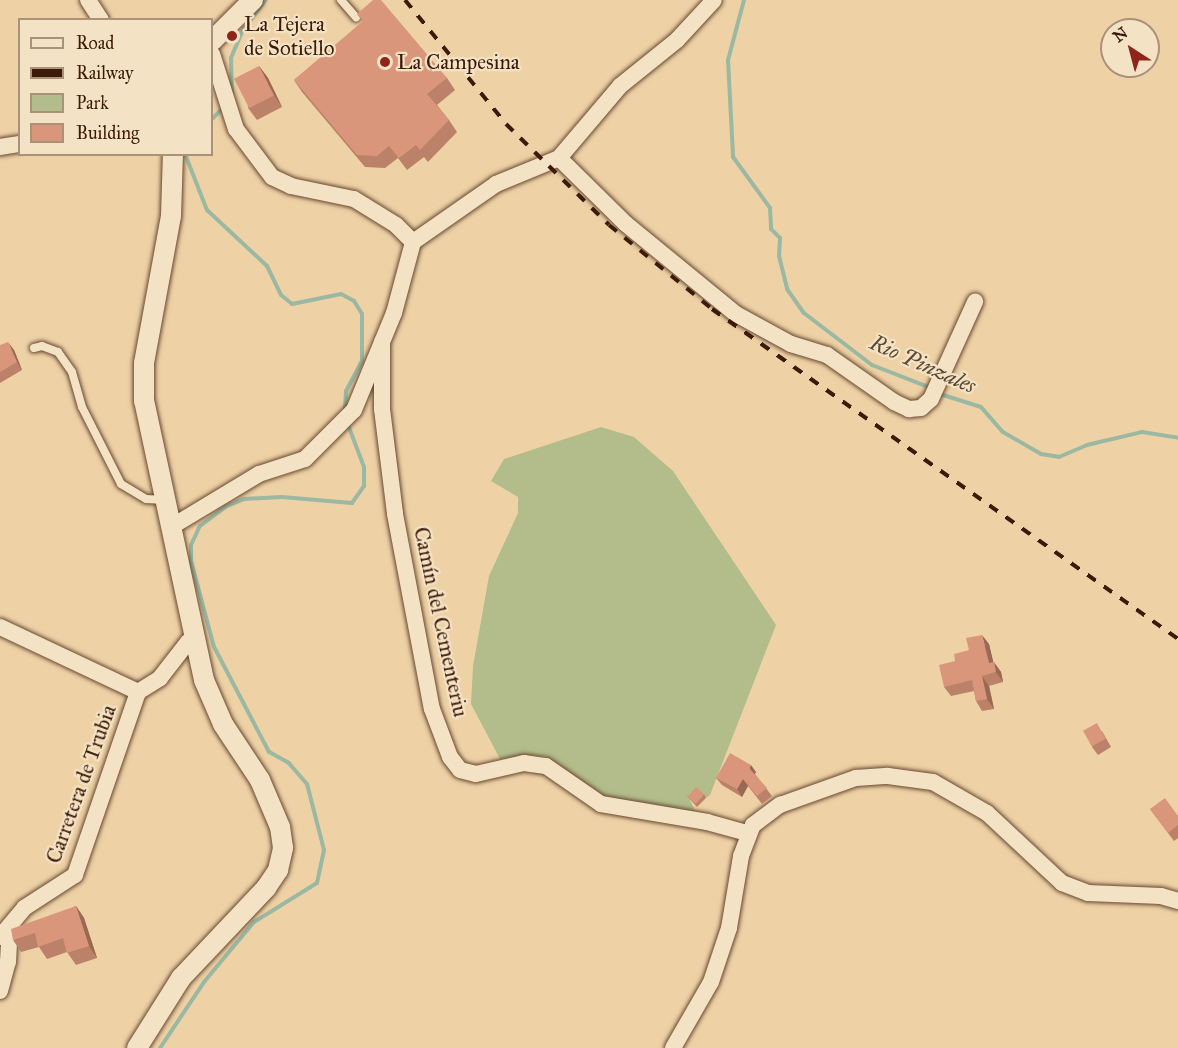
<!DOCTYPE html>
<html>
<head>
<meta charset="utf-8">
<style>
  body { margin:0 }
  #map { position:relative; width:1178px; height:1048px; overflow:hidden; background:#eed2a6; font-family:"IM FELL Great Primer",serif }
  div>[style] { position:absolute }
  .green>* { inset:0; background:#b3bd8b }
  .stream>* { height:4px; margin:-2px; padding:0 2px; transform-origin:2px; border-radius:2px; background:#9bb8a2 }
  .roads { filter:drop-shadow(0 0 2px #684830) drop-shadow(0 0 2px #684830) }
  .service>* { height:8px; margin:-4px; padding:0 4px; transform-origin:4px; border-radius:4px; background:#f4e2c5 }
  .minor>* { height:16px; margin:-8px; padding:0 8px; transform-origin:8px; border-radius:8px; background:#f4e2c5 }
  .tertiary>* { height:20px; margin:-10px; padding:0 10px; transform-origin:10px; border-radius:10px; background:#f4e2c5 }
  .rail>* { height:4px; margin-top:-2px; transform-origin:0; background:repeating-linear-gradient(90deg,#3c1a08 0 10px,transparent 0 20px) }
  .wall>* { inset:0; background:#bb8169 }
  .shaded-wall>* { inset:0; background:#996955 }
  .building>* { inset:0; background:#da967a; transform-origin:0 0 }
  .dots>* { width:16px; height:16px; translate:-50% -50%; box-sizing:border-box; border:3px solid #f4e2c5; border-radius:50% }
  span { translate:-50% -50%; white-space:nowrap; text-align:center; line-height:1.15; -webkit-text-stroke:4.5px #f4e2c5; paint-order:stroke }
  .poi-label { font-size:21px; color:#3c1a08 }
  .left { translate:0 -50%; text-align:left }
  .street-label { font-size:21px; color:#3c1a08 }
  .water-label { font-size:22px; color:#584936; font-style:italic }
  .legend { position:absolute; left:18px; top:18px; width:195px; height:138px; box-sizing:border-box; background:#f4e2c5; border:2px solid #aa9279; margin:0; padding:8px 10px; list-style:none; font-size:18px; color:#3c1a08 }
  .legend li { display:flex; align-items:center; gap:12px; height:30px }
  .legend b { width:30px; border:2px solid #aa9279 }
  .north { position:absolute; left:1100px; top:18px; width:60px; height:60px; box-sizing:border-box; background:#f4e2c5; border:2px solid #aa9279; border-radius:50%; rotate:324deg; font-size:16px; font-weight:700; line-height:24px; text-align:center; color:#3c1a08 }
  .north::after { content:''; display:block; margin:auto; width:21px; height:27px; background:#8f2418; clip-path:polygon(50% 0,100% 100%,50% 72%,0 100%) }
</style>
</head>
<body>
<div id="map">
  <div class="green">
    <i style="clip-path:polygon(601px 427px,634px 437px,673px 471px,776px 625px,710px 795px,706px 798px,699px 791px,690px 800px,695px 811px,626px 804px,600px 796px,545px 756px,500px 759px,471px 704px,473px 666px,489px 576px,518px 513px,518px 497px,491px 481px,504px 459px)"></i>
  </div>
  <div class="stream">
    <i style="left:744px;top:0;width:62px;rotate:104.9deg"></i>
    <i style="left:728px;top:60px;width:97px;rotate:87deg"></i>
    <i style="left:733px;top:157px;width:63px;rotate:54deg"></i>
    <i style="left:770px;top:208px;width:21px;rotate:87deg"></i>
    <i style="left:771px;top:229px;width:13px;rotate:45deg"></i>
    <i style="left:780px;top:238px;width:18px;rotate:93deg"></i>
    <i style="left:779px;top:256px;width:34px;rotate:76deg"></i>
    <i style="left:787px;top:289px;width:29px;rotate:55deg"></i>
    <i style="left:804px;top:313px;width:86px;rotate:37.4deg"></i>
    <i style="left:872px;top:365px;width:63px;rotate:21.3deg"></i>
    <i style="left:232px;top:101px;width:43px;rotate:-91.3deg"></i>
    <i style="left:231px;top:58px;width:30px;rotate:-67deg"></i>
    <i style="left:243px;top:30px;width:38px;rotate:-53deg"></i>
    <i style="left:212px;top:119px;width:17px;rotate:-45deg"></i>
    <i style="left:185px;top:154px;width:60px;rotate:68.6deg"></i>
    <i style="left:207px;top:210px;width:82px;rotate:43deg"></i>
    <i style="left:267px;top:266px;width:32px;rotate:64deg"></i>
    <i style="left:281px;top:295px;width:14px;rotate:39deg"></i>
    <i style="left:292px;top:304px;width:50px;rotate:-11.5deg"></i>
    <i style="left:341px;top:294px;width:15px;rotate:28deg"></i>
    <i style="left:354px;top:301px;width:15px;rotate:58deg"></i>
    <i style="left:362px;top:314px;width:47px;rotate:90deg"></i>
    <i style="left:362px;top:361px;width:34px;rotate:118deg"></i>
    <i style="left:346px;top:391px;width:21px;rotate:93deg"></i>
    <i style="left:940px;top:394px;width:43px;rotate:17.6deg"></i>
    <i style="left:981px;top:407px;width:33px;rotate:49deg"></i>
    <i style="left:1003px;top:432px;width:44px;rotate:30.1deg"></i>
    <i style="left:1041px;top:454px;width:18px;rotate:9deg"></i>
    <i style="left:1059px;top:457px;width:30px;rotate:-23deg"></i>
    <i style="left:1087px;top:445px;width:57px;rotate:-13.3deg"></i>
    <i style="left:1142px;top:432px;width:36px;rotate:9deg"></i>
    <i style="left:160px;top:1048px;width:79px;rotate:-56.3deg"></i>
    <i style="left:204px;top:982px;width:78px;rotate:-50.2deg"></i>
    <i style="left:254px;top:922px;width:74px;rotate:-31.8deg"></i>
    <i style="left:317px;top:883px;width:34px;rotate:-78deg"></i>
    <i style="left:324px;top:850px;width:68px;rotate:-104.4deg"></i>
    <i style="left:307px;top:784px;width:28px;rotate:-131deg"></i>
    <i style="left:289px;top:763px;width:23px;rotate:-151deg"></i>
    <i style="left:269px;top:752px;width:119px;rotate:-117.6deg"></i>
    <i style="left:214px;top:647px;width:89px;rotate:-105deg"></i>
    <i style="left:191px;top:561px;width:16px;rotate:-90deg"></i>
    <i style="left:191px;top:545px;width:21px;rotate:-65deg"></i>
    <i style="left:200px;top:526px;width:31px;rotate:-37deg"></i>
    <i style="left:225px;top:507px;width:21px;rotate:-23deg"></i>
    <i style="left:244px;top:499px;width:38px;rotate:-3deg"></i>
    <i style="left:282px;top:497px;width:70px;rotate:4.9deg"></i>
    <i style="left:352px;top:503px;width:21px;rotate:-55deg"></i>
    <i style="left:364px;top:486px;width:19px;rotate:-90deg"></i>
    <i style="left:364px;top:467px;width:48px;rotate:-110.7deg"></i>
  </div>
  <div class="roads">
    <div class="service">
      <i style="left:341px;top:0;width:23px;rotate:49deg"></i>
      <i style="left:34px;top:348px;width:8px;rotate:-14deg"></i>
      <i style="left:42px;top:346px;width:17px;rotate:21deg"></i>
      <i style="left:58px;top:352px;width:24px;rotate:55deg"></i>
      <i style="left:72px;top:372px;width:36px;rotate:74deg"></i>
      <i style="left:82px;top:407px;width:86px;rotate:63.1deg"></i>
      <i style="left:121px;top:484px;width:29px;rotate:31deg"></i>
      <i style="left:146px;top:499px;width:19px;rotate:3deg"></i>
    </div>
    <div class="minor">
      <i style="left:88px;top:0;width:24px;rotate:57deg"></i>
      <i style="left:212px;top:54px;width:79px;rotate:72.3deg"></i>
      <i style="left:236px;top:129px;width:60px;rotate:53.1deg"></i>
      <i style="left:272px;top:177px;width:21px;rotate:25deg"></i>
      <i style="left:291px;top:186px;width:64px;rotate:11.7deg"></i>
      <i style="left:354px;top:199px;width:49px;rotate:31.8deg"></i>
      <i style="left:396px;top:225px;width:24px;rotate:45deg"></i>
      <i style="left:0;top:147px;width:20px;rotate:-9deg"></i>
      <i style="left:559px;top:158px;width:94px;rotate:44.6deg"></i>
      <i style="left:626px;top:224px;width:142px;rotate:39.3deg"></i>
      <i style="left:736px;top:314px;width:63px;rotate:28.6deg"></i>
      <i style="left:791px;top:344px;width:38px;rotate:17deg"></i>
      <i style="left:827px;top:355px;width:82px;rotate:35deg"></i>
      <i style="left:894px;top:402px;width:17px;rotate:25deg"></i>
      <i style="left:909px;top:409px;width:12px;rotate:-5deg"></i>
      <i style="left:921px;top:408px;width:13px;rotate:-42deg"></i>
      <i style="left:931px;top:399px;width:107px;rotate:-65.6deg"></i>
      <i style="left:413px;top:242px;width:101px;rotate:-34.9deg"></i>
      <i style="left:496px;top:184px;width:68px;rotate:-22.4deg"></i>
      <i style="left:559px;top:158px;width:94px;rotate:-49.7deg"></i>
      <i style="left:620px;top:86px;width:73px;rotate:-38.9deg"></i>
      <i style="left:677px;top:40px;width:54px;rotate:-47.2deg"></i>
      <i style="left:382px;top:342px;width:67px;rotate:90deg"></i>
      <i style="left:382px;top:409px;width:106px;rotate:82.9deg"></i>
      <i style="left:395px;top:514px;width:198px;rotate:79.3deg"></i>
      <i style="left:432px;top:709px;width:51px;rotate:69.4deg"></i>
      <i style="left:450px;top:757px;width:16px;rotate:52deg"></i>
      <i style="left:460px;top:770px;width:16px;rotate:14deg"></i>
      <i style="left:476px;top:774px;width:49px;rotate:-12.9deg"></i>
      <i style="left:524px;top:763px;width:22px;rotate:8deg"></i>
      <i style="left:546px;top:766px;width:67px;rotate:34.6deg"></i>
      <i style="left:601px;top:804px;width:108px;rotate:9.6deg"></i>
      <i style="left:707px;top:822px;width:41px;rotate:15.4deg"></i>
      <i style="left:171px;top:527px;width:103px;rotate:-31.1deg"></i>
      <i style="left:259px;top:474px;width:48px;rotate:-18.1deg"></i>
      <i style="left:305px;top:459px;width:69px;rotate:-45deg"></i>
      <i style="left:354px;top:410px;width:105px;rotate:-67.6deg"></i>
      <i style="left:394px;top:313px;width:73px;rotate:-75deg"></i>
      <i style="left:0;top:627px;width:153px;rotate:25.2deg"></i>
      <i style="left:0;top:937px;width:38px;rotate:-50deg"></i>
      <i style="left:24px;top:908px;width:61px;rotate:-32.9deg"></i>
      <i style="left:75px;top:875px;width:194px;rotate:-71deg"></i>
      <i style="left:138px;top:692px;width:26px;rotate:-32deg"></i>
      <i style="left:160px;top:678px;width:46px;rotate:-52.1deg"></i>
      <i style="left:188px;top:642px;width:9px;rotate:-21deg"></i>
      <i style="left:0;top:991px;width:30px;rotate:-75deg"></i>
      <i style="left:8px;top:962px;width:20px;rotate:-87deg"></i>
      <i style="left:9px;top:942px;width:9px;rotate:-122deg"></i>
      <i style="left:673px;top:1048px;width:76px;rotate:-60.1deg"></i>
      <i style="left:711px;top:982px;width:57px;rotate:-71.6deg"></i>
      <i style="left:729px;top:928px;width:73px;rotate:-80.5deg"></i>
      <i style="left:741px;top:856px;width:33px;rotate:-69deg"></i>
      <i style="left:753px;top:825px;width:34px;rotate:-37deg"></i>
      <i style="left:780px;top:805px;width:81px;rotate:-19.6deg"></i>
      <i style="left:856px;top:778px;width:32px;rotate:-4deg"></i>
      <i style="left:888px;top:776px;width:45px;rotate:7.6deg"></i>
      <i style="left:933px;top:782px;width:62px;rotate:29.9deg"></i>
      <i style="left:987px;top:813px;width:103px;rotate:43deg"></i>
      <i style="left:1062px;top:883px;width:28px;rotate:21deg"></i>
      <i style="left:1088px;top:893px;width:73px;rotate:2.4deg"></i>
      <i style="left:1161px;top:896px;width:18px;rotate:16deg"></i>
    </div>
    <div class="tertiary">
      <i style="left:212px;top:41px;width:58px;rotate:-45deg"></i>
      <i style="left:137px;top:1048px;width:83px;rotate:-57.8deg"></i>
      <i style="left:181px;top:978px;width:124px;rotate:-46.6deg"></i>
      <i style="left:266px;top:888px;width:22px;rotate:-56deg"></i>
      <i style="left:278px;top:870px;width:23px;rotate:-77deg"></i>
      <i style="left:283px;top:848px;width:21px;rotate:-98deg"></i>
      <i style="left:280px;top:827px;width:51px;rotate:-113.1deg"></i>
      <i style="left:260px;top:780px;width:67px;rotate:-123.5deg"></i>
      <i style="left:223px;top:724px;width:48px;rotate:-113.4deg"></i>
      <i style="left:204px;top:680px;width:285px;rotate:-102.1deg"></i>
      <i style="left:144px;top:401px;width:38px;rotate:-90deg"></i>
      <i style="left:144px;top:363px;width:149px;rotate:-79.6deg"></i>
      <i style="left:171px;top:216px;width:62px;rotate:-88.2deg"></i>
    </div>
  </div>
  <div class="rail">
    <i style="left:405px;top:0;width:160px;rotate:50.8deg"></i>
    <i style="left:506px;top:124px;width:144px;rotate:44.4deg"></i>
    <i style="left:609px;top:225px;width:133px;rotate:39.2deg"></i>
    <i style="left:712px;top:309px;width:571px;rotate:35.3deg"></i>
  </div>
  <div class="wall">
    <i style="clip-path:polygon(357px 14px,447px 78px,455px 90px,437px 105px,449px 120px,457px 132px,428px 162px,424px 157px,407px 170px,398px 158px,385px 168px,365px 167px,302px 92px,294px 80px,363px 22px)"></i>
    <i style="clip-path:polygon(259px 66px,268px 78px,282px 107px,257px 120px,248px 108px)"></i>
    <i style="clip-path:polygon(0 345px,14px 350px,22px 370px,0 383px)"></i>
    <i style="clip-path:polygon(989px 644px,993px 662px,1001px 672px,1003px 682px,989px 686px,994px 709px,982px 711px,976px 701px,974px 691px,951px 696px,944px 687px,955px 661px,969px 650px)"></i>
    <i style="clip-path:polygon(1102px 731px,1111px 747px,1098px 755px,1092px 747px)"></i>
    <i style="clip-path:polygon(756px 772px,755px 774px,772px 796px,762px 804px,748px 786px,742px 797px,722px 785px,716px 778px)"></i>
    <i style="clip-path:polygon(704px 794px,706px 798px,697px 807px,687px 796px)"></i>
    <i style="clip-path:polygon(1150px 809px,1178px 816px,1178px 838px,1174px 841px)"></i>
    <i style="clip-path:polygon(76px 906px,84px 918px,97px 958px,76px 965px,67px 952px,47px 959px,39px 947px,21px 952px,13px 940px)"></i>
  </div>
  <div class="shaded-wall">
    <i style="clip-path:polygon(259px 66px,268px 78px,282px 107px,274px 95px)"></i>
    <i style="clip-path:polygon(8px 342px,14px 350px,22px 370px,17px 362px)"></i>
    <i style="clip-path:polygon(982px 635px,989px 644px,996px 673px,989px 663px)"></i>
    <i style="clip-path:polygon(994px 662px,1001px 672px,1003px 682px,996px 672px)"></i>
    <i style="clip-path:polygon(982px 676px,989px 686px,994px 709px,987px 699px)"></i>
    <i style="clip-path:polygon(751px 765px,756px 772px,754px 775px,749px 768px)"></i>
    <i style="clip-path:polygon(743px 779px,748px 786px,742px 797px,737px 789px)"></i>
    <i style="clip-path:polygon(76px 906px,84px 918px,97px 958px,89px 946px)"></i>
  </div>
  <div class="building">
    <i style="clip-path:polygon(373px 0,381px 0,447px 78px,427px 94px,449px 120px,420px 150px,416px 145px,399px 158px,389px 146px,377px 156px,357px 155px,294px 80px,363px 21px,357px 14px)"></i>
    <i style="left:259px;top:66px;width:33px;height:28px;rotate:63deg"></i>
    <i style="clip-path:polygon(8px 342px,17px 362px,0 372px,0 345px)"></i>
    <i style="clip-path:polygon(982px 635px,989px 663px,994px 662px,996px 672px,982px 676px,987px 699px,976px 701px,972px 680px,944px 687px,939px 665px,955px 661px,954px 654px,969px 650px,966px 638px)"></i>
    <i style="left:1097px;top:723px;width:18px;height:16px;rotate:61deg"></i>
    <i style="clip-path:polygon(730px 753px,751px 765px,749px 768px,767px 788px,757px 796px,743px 779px,737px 789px,716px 778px)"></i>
    <i style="left:696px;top:787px;width:11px;height:13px;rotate:41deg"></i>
    <i style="clip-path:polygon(1165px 798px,1178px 816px,1178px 825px,1168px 833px,1150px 809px)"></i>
    <i style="clip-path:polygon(76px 906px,89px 946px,67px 953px,63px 938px,38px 947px,35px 933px,13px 940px,11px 929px)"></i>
  </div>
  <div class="dots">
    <i style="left:232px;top:36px;background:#8f2418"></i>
    <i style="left:385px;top:62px;background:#8f2418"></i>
  </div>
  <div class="poi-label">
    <span class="left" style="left:244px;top:36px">La Tejera<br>de Sotiello</span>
    <span class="left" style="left:397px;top:62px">La Campesina</span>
  </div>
  <div class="street-label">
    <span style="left:441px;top:622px;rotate:78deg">Camín del Cementeriu</span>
    <span style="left:81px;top:784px;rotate:-70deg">Carretera de Trubia</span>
  </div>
  <div class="water-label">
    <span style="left:923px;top:364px;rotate:24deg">Rio Pinzales</span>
  </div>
  <ul class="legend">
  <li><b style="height:8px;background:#f4e2c5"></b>Road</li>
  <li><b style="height:8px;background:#3c1a08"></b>Railway</li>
  <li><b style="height:16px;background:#b3bd8b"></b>Park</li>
  <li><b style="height:16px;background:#da967a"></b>Building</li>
  </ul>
  <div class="north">N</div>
</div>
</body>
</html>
